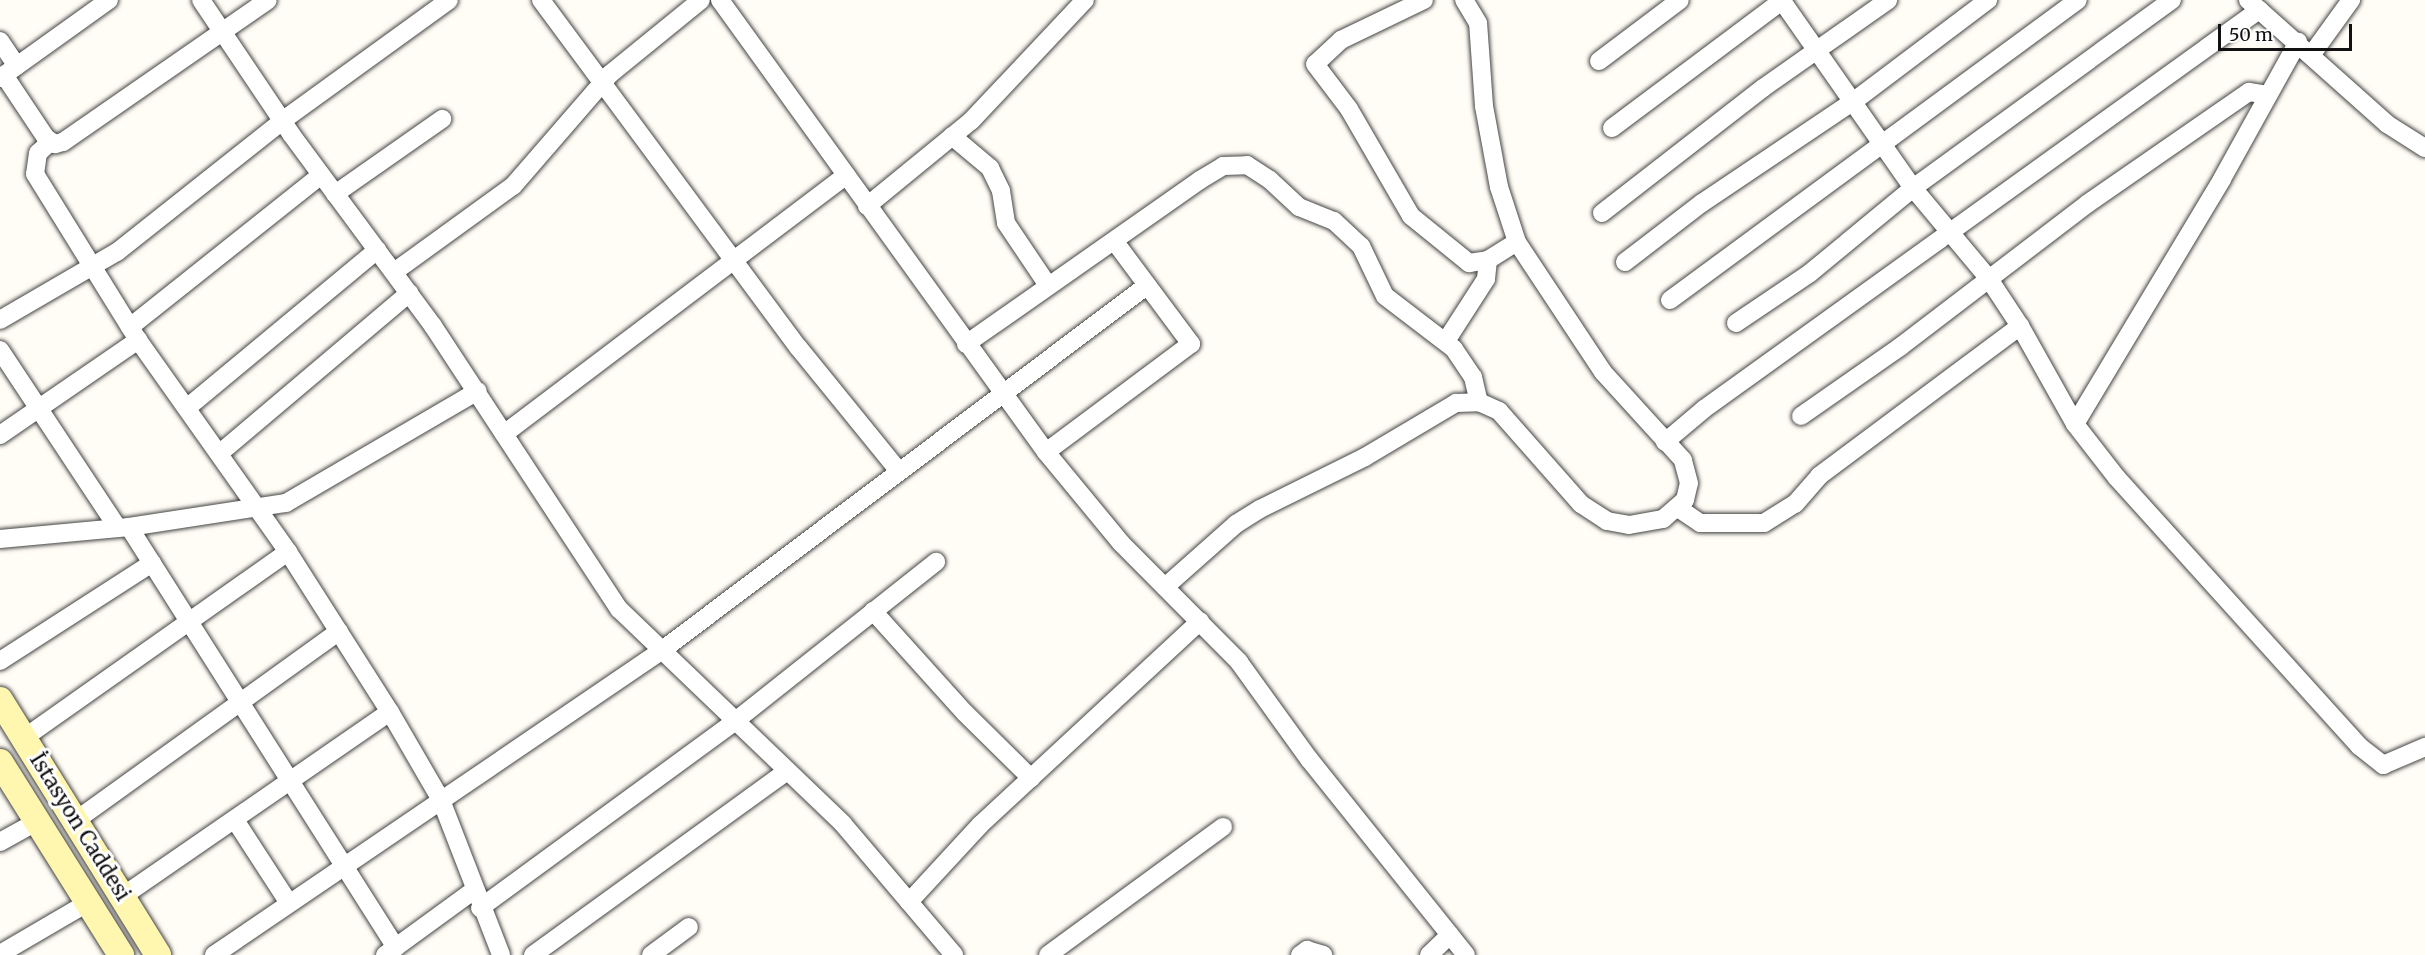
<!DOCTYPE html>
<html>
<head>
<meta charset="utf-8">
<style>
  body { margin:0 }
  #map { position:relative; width:2425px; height:955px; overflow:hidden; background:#fffdf5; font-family:Merriweather,serif }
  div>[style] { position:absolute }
  .roads { filter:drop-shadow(0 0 2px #444) drop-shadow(0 0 2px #444) }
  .street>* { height:18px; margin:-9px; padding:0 9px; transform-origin:9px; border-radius:9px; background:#fff }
  .secondary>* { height:26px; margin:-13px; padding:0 13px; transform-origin:13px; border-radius:13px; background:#fff6b0 }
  span { translate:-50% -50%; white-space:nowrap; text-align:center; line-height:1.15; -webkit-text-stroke:6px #fff; paint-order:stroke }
  .street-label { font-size:21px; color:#111 }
  .scale { position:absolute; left:2218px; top:24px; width:134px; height:27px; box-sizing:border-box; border:3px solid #111; border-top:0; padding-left:8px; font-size:18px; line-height:21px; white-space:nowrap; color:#111; -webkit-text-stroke:4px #fff; paint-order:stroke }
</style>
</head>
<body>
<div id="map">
  <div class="roads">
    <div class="street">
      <i style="left:201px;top:0;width:161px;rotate:56.1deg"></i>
      <i style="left:291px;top:134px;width:239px;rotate:53.5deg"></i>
      <i style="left:433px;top:326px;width:339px;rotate:56.7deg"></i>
      <i style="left:619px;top:609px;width:310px;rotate:43.8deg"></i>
      <i style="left:843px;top:824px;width:172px;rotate:49.7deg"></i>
      <i style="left:541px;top:0;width:432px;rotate:53.5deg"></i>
      <i style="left:798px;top:347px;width:159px;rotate:50.9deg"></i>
      <i style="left:720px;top:0;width:557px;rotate:54.2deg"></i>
      <i style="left:1046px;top:452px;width:118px;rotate:50.5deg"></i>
      <i style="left:1121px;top:543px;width:168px;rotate:45.2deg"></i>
      <i style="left:1239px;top:662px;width:120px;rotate:54.2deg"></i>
      <i style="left:1309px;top:759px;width:251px;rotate:51.3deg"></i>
      <i style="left:1424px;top:0;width:92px;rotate:154.3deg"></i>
      <i style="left:1341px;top:40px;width:35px;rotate:137deg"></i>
      <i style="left:1315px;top:64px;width:56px;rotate:52.9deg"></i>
      <i style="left:1349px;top:109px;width:124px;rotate:59.9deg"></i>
      <i style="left:1411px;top:216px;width:75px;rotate:39deg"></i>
      <i style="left:1469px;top:263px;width:19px;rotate:-9deg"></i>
      <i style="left:1488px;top:260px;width:34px;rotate:-32deg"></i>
      <i style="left:2248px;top:0;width:186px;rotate:41.7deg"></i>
      <i style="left:2387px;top:124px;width:45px;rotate:32.3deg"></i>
      <i style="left:1782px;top:1px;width:228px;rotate:55deg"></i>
      <i style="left:1913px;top:188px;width:119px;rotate:50.1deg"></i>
      <i style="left:1989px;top:279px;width:56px;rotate:56.6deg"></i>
      <i style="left:2020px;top:326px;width:112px;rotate:60.7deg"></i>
      <i style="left:2075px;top:424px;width:68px;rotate:52.1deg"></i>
      <i style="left:2117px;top:478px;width:361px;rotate:47.9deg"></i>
      <i style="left:2359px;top:746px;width:31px;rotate:38deg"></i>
      <i style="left:2383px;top:765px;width:46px;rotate:-23.2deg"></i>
      <i style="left:0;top:41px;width:30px;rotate:56deg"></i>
      <i style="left:2312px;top:54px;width:67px;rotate:-54.2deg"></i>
      <i style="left:1599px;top:61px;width:101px;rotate:-37deg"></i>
      <i style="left:4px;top:75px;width:76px;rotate:56.3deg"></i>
      <i style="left:46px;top:138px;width:11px;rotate:34deg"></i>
      <i style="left:55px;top:144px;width:8px;rotate:-14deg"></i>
      <i style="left:63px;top:142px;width:249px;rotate:-34.7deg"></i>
      <i style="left:0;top:78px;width:134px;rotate:-35.6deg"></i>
      <i style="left:1612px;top:128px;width:214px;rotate:-36.8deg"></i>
      <i style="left:952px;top:136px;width:50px;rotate:40.1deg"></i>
      <i style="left:990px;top:168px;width:25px;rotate:64deg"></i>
      <i style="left:1001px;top:191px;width:32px;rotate:81deg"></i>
      <i style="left:1006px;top:223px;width:73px;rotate:56.1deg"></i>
      <i style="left:50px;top:142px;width:16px;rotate:137deg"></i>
      <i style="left:38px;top:153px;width:21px;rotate:98deg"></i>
      <i style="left:35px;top:174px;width:195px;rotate:58.2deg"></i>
      <i style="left:138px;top:340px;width:260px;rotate:54.7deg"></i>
      <i style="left:288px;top:552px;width:190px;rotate:57.5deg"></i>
      <i style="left:390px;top:712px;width:102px;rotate:59.9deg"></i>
      <i style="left:441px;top:800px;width:166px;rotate:68.8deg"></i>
      <i style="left:335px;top:194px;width:131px;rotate:-35deg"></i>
      <i style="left:867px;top:206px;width:134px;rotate:-39.3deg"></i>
      <i style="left:971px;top:121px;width:166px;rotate:-46.7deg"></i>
      <i style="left:1602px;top:213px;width:204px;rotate:-37.8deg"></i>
      <i style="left:1763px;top:88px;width:153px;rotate:-35.1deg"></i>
      <i style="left:1625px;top:262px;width:97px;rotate:-37.5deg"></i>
      <i style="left:1702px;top:203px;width:183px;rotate:-33.9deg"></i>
      <i style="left:1854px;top:101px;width:168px;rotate:-37deg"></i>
      <i style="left:394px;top:272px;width:147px;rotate:-35.9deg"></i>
      <i style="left:513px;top:186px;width:148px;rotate:-49.1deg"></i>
      <i style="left:610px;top:74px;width:117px;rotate:-39.1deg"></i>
      <i style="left:1670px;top:300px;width:506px;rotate:-36.33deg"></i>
      <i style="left:0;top:320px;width:135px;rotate:-30.2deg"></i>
      <i style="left:117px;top:252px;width:211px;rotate:-38.4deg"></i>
      <i style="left:282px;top:121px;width:206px;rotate:-35.9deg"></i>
      <i style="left:1736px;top:323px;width:89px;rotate:-34deg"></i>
      <i style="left:1810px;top:273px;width:134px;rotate:-39.5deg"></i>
      <i style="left:1913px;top:188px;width:320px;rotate:-36deg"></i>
      <i style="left:130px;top:327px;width:244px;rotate:-38.5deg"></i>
      <i style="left:1446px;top:341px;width:74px;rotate:-57.2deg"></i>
      <i style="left:1486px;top:279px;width:19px;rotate:-84deg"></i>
      <i style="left:966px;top:344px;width:286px;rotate:-35deg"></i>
      <i style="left:1200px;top:180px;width:27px;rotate:-31deg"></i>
      <i style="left:1223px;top:166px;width:24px;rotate:-2deg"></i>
      <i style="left:1247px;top:165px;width:27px;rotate:33deg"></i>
      <i style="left:1270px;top:180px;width:40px;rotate:43deg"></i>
      <i style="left:1299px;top:207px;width:38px;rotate:22deg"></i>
      <i style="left:1334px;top:221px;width:37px;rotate:43deg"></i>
      <i style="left:1361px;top:246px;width:55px;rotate:64.4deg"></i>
      <i style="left:1385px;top:296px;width:87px;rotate:37.5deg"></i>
      <i style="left:1454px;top:349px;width:34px;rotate:56deg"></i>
      <i style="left:1473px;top:377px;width:26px;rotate:77deg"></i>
      <i style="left:0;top:350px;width:212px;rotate:56.5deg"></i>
      <i style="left:188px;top:407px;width:246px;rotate:-39.7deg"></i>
      <i style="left:1801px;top:416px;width:121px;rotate:-34.9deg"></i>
      <i style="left:1900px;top:347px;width:235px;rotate:-37.4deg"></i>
      <i style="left:2087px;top:204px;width:197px;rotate:-34.7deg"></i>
      <i style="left:2249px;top:92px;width:19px;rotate:9deg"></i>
      <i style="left:2075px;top:424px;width:286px;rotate:-59deg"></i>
      <i style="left:2222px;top:179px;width:157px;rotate:-61deg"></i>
      <i style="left:504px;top:434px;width:429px;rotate:-37.1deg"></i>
      <i style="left:0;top:435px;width:168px;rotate:-34.5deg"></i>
      <i style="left:1665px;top:442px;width:51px;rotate:-40.2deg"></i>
      <i style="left:1704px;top:409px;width:684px;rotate:-35.71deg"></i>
      <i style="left:1046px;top:452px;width:181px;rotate:-36.7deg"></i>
      <i style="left:1191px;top:344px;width:127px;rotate:-126.7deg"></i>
      <i style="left:220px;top:453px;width:248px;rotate:-40.2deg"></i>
      <i style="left:1678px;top:508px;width:27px;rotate:34deg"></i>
      <i style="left:1700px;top:523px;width:64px"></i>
      <i style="left:1764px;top:523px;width:36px;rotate:-32deg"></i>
      <i style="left:1795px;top:504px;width:37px;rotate:-49deg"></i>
      <i style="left:1819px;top:476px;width:251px;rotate:-36.7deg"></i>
      <i style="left:129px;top:527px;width:498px;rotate:57.6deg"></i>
      <i style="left:0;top:539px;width:130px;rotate:-5.3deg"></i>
      <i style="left:129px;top:527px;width:159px;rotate:-8.7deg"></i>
      <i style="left:286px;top:503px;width:222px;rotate:-30.3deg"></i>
      <i style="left:1165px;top:587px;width:95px;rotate:-41.6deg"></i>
      <i style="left:1236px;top:524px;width:28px;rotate:-32deg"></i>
      <i style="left:1260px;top:509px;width:117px;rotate:-26.3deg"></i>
      <i style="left:1365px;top:457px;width:106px;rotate:-30.7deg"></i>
      <i style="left:1456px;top:403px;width:23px;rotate:-2deg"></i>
      <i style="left:1479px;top:402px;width:22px;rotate:24deg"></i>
      <i style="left:1499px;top:411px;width:124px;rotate:48.6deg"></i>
      <i style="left:1581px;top:504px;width:31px;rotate:33deg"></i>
      <i style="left:1607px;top:521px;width:22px;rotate:10deg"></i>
      <i style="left:1629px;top:525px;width:35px;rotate:-10deg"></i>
      <i style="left:1663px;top:519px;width:29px;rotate:-41deg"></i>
      <i style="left:1685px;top:500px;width:17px;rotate:-77deg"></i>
      <i style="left:1689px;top:483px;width:24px;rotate:-105deg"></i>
      <i style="left:1683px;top:460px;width:119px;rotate:-132.3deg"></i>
      <i style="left:1603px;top:372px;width:156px;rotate:-123.5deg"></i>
      <i style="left:1517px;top:242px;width:58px;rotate:-108.1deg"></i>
      <i style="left:1499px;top:187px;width:82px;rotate:-100.5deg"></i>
      <i style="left:1484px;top:106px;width:83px;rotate:-94.1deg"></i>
      <i style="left:1478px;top:23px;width:27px;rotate:-121deg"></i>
      <i style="left:873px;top:611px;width:137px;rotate:48deg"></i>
      <i style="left:965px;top:713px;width:93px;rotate:44.6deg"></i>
      <i style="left:0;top:661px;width:181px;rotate:-32.8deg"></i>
      <i style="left:24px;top:738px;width:323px;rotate:-35.2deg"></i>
      <i style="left:235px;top:820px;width:99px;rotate:57deg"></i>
      <i style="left:75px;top:821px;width:325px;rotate:-35.7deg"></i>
      <i style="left:0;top:842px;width:43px;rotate:-28.9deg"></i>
      <i style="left:123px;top:896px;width:324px;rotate:-34.6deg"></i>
      <i style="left:909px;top:902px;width:105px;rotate:-47.3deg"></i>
      <i style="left:980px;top:825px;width:300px;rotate:-42.8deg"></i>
      <i style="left:480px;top:908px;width:315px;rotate:-36.2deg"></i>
      <i style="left:734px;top:722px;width:258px;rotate:-38.4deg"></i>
      <i style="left:0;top:954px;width:103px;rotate:-30.3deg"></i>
      <i style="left:214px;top:955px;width:541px;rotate:-34.22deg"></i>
      <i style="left:661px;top:651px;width:606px;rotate:-36.95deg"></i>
      <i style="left:385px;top:955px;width:110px;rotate:-36.1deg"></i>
      <i style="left:533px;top:955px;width:314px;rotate:-35.9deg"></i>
      <i style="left:651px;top:955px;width:47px;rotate:-36.4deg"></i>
      <i style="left:1048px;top:955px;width:217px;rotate:-36.2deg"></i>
      <i style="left:1300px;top:955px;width:9px;rotate:-36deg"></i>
      <i style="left:1307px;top:950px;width:17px;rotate:17deg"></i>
      <i style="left:1429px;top:955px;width:29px;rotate:-44deg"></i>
    </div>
    <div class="secondary">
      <i style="left:0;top:700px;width:300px;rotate:58.2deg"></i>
      <i style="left:0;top:762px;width:228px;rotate:57.9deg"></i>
    </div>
  </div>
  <div class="street-label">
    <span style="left:80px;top:827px;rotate:58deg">İstasyon Caddesi</span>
  </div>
  <div class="scale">50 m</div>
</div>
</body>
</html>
